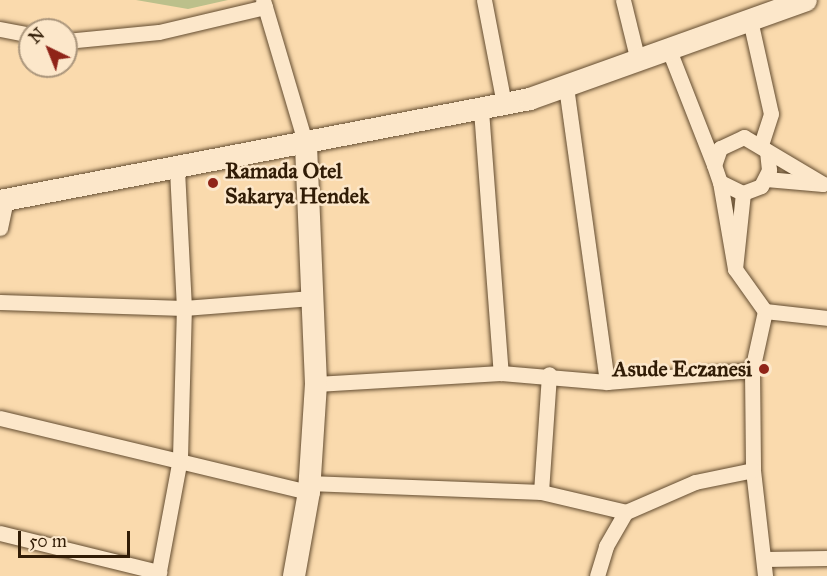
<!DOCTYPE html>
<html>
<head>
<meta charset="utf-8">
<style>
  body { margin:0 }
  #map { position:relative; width:827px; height:576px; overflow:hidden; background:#fadaad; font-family:"IM FELL Great Primer",serif }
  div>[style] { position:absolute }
  .green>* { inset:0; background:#bcc08b }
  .roads { filter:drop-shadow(0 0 2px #634c30) drop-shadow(0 0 2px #634c30) }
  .street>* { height:15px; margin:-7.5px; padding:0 7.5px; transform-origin:7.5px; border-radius:7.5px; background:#fce7ca }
  .secondary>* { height:22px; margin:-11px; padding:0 11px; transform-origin:11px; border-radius:11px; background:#fce7ca }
  .dots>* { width:16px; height:16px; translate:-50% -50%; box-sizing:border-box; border:3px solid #fce7ca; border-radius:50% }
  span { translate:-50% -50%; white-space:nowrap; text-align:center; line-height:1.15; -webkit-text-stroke:5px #fce7ca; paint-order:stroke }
  .poi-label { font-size:22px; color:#311c06; font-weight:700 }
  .left { translate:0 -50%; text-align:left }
  .right { translate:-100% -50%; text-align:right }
  .north { position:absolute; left:18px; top:18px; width:60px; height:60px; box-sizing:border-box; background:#fce7ca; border:2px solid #ab967c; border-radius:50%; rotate:317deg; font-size:16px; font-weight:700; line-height:24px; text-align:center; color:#311c06 }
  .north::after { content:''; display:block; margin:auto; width:21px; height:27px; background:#8f2418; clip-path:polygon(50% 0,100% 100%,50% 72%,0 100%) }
  .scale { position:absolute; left:18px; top:531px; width:112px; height:27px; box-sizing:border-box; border:3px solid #311c06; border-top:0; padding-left:8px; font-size:18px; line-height:21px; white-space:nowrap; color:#311c06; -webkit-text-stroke:4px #fce7ca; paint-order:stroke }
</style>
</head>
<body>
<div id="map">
  <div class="green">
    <i style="clip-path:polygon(136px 0,228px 0,188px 9px)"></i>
  </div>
  <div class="roads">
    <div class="street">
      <i style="left:263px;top:0;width:151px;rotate:73.5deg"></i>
      <i style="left:484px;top:0;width:106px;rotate:79.1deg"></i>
      <i style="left:623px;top:0;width:63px;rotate:76.2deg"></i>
      <i style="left:750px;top:20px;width:96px;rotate:77.4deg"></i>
      <i style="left:771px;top:114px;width:32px;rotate:108deg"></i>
      <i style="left:0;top:29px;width:31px;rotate:11deg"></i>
      <i style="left:66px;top:41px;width:93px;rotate:-5.5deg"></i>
      <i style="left:159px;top:32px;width:109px;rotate:-13.3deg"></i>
      <i style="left:669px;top:50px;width:123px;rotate:68.6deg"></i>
      <i style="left:481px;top:110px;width:264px;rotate:85.7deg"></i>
      <i style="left:766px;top:179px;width:57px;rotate:5deg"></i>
      <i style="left:823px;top:184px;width:92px;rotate:-149.3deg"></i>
      <i style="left:744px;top:137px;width:26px;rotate:155deg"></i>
      <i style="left:720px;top:148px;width:18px;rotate:109deg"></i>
      <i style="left:714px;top:165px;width:18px;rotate:71deg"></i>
      <i style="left:720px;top:182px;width:25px;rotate:26deg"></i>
      <i style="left:743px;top:193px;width:19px;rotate:-21deg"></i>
      <i style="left:761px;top:186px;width:18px;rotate:-63deg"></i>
      <i style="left:769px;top:170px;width:19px;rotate:-96deg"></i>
      <i style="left:720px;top:182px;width:88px;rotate:80.2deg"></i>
      <i style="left:735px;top:269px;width:76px;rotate:-84deg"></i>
      <i style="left:0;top:228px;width:29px;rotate:-78deg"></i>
      <i style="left:735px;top:269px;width:52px;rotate:54.5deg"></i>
      <i style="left:765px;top:311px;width:60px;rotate:102.4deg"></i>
      <i style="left:752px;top:370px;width:100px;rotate:89.4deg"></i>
      <i style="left:753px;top:470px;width:107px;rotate:83.5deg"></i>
      <i style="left:0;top:302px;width:184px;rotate:1.9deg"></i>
      <i style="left:184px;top:308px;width:128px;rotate:-4.5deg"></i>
      <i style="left:765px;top:311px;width:62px;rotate:6.4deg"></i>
      <i style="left:607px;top:382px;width:145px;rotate:-4.7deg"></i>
      <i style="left:316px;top:384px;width:185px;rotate:-3.4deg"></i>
      <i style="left:501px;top:373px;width:106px;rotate:4.9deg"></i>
      <i style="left:607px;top:382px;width:297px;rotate:-97.9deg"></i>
      <i style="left:0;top:418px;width:318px;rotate:13.5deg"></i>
      <i style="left:309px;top:483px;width:232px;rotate:2.2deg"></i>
      <i style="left:541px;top:492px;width:118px;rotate:-86.1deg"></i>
      <i style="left:541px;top:492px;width:87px;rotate:13.2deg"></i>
      <i style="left:626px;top:512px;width:75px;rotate:-23.5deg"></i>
      <i style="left:695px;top:482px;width:59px;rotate:-11.7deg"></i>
      <i style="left:0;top:533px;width:164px;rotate:13.8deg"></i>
      <i style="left:765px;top:559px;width:62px;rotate:-0.9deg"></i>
      <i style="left:158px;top:576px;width:120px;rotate:-79.4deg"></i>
      <i style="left:180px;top:458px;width:150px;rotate:-88.5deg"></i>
      <i style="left:184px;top:308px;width:140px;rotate:-92.9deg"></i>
      <i style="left:597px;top:576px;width:31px;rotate:-73deg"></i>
      <i style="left:606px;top:546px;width:39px;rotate:-60deg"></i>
    </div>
    <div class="secondary">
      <i style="left:0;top:201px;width:540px;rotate:-10.89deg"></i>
      <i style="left:530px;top:99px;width:293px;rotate:-19.7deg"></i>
      <i style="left:294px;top:576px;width:85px;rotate:-79.9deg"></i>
      <i style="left:309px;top:492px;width:108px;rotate:-86.3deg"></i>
      <i style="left:316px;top:384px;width:239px;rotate:-92.4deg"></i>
    </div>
  </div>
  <div class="dots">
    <i style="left:213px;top:183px;background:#8f2418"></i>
    <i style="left:764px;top:369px;background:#8f2418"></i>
  </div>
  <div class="poi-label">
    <span class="left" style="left:225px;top:183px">Ramada Otel<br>Sakarya Hendek</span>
    <span class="right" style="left:752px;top:369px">Asude Eczanesi</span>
  </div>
  <div class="north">N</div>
  <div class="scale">50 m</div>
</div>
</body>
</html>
